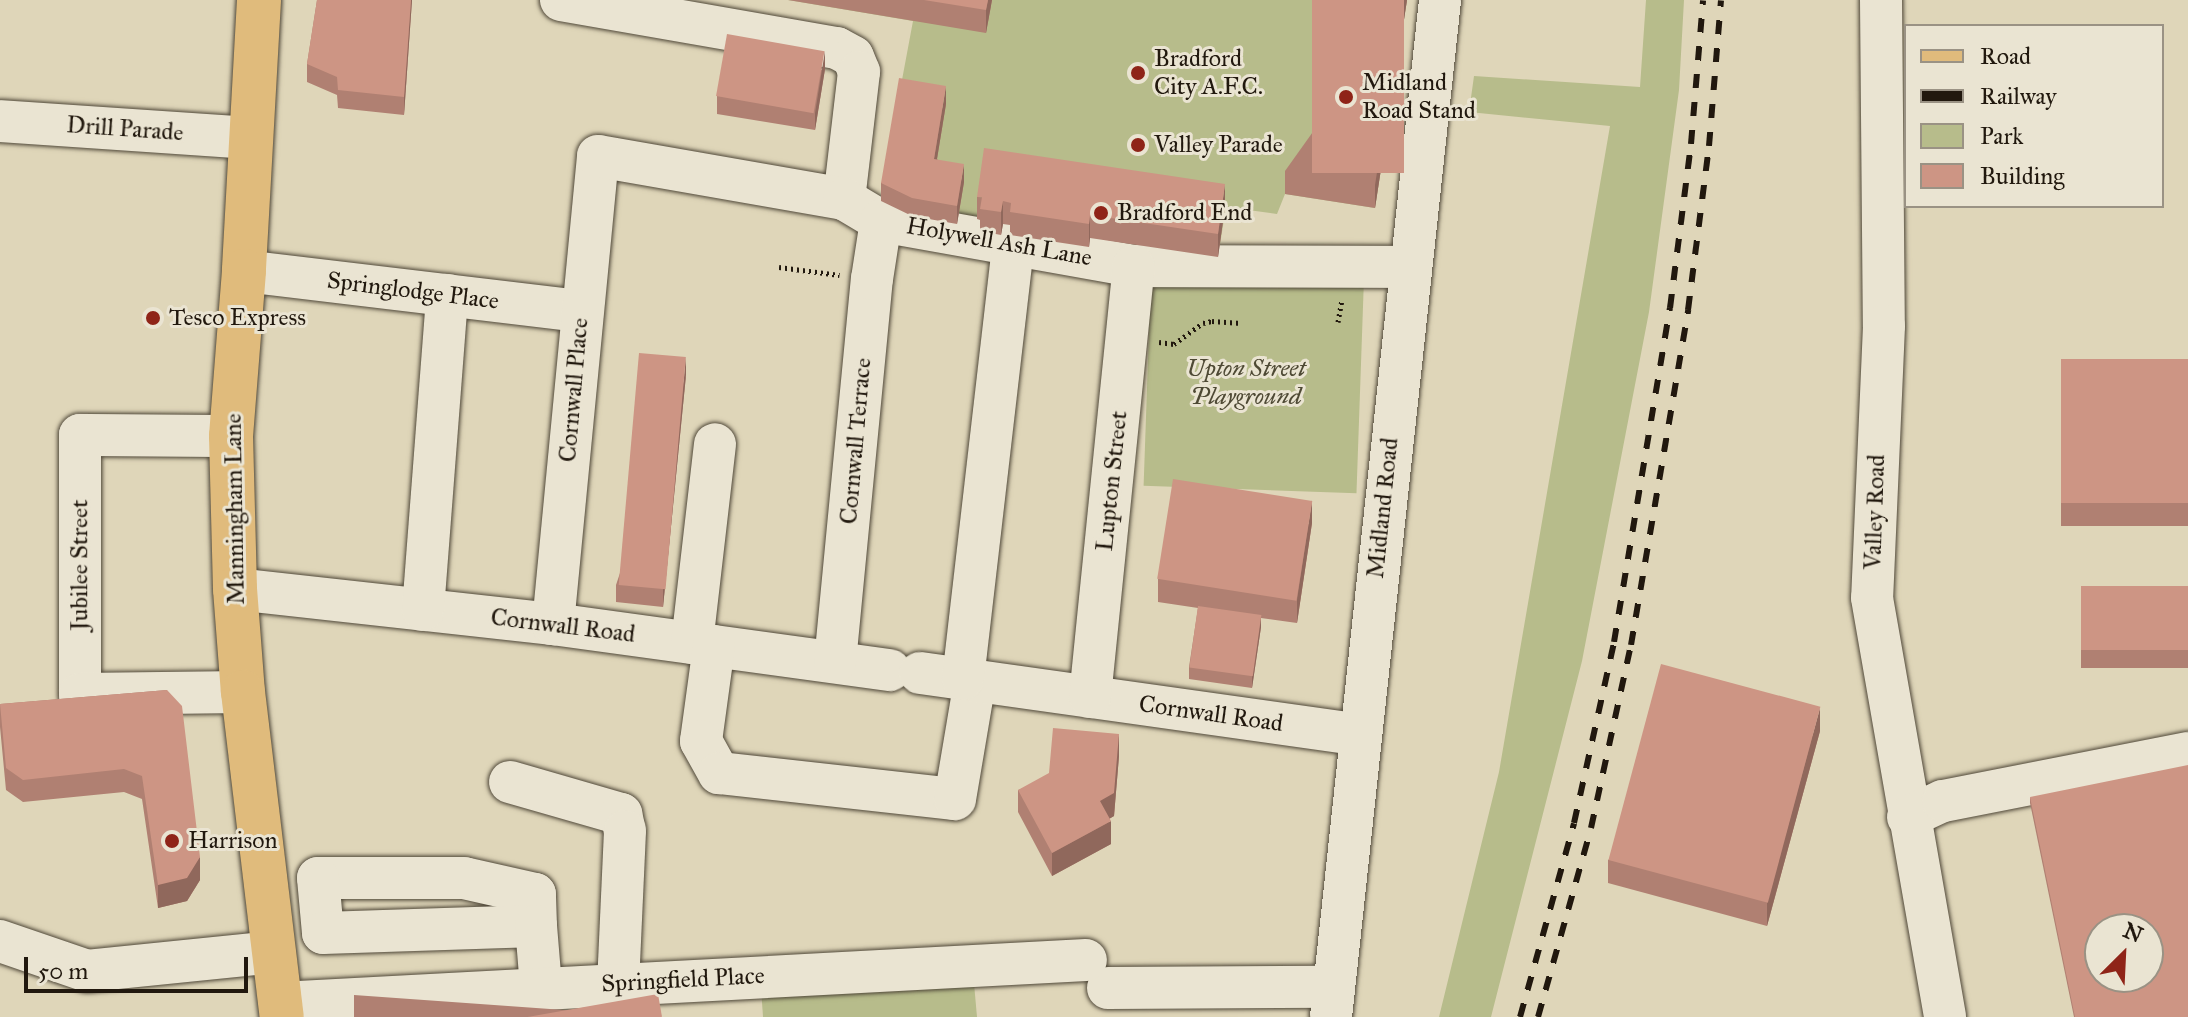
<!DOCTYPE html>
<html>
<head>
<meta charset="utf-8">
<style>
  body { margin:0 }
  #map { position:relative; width:2188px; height:1017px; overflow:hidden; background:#dfd6b9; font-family:"IM FELL Great Primer",serif }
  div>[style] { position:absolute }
  .green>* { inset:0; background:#b7bc8b; transform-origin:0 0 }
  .path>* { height:5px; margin-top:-2.5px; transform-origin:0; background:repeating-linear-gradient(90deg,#21180e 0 2px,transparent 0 6px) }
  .roads { filter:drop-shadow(0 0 2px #504839) drop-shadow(0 0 2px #504839) }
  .minor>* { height:42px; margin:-21px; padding:0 21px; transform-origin:21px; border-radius:21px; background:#eae4d2 }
  .major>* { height:44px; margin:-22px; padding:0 22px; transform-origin:22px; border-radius:22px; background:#e0bb7c }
  .rail>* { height:6px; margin-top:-3px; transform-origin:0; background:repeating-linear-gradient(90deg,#21180e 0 14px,transparent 0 28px) }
  .wall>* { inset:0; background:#b08072; transform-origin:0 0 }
  .shaded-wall>* { inset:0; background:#90685c }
  .building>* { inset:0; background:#cd9584; transform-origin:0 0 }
  .dots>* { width:22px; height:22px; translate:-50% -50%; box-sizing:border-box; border:4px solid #eae4d2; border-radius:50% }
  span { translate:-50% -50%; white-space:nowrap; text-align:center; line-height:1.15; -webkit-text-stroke:6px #eae4d2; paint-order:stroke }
  .poi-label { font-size:24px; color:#21180e }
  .left { translate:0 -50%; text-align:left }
  .street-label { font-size:24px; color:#21180e }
  .park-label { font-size:24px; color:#4e4934; font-style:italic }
  .legend { position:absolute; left:1904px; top:24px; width:260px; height:184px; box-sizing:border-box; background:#eae4d2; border:2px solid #9a9284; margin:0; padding:10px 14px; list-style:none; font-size:24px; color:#21180e }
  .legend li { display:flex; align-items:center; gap:16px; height:40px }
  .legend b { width:40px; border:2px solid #9a9284 }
  .north { position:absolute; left:2084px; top:913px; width:80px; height:80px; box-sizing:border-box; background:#eae4d2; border:2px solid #9a9284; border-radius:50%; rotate:24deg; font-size:22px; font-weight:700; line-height:32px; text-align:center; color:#21180e }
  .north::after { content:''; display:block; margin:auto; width:28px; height:36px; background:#8f2418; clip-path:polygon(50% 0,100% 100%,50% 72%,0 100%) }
  .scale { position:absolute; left:24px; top:957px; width:224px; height:36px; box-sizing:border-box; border:4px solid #21180e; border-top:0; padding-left:10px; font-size:24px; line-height:28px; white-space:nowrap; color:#21180e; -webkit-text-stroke:6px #eae4d2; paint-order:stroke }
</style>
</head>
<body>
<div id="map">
  <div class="green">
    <i style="clip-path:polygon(788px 0,1407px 0,1375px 208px,1285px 194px,1277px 214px,1226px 207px,1218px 257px,959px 217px,899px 96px,913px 21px)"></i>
    <i style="clip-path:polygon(1646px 0,1684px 0,1679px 90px,1649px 312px,1582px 661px,1491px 1017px,1439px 1017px,1499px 772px,1610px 126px,1469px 112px,1474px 76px,1640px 87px)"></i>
    <i style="left:1151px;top:274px;width:213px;height:212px;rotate:2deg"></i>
    <i style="clip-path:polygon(973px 972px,977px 1017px,763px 1017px,761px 987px)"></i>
  </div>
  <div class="path">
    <i style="left:779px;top:267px;width:61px;rotate:7.6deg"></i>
    <i style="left:1338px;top:322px;width:23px;rotate:-80deg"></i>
    <i style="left:1159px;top:342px;width:15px;rotate:8deg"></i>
    <i style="left:1174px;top:344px;width:36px;rotate:-36deg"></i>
    <i style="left:1203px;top:323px;width:9px;rotate:-13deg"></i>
    <i style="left:1212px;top:321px;width:29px;rotate:4deg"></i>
  </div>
  <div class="roads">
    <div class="minor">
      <i style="left:561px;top:0;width:280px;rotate:9.9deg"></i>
      <i style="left:837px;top:48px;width:18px;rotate:29deg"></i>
      <i style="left:853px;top:57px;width:16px;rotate:68deg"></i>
      <i style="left:859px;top:72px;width:128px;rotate:96.7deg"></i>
      <i style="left:1881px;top:0;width:326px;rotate:89.5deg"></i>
      <i style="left:1884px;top:326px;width:272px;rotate:92.5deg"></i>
      <i style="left:1872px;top:598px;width:425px;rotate:80.1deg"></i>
      <i style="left:0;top:121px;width:252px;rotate:3.9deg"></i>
      <i style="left:244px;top:271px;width:339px;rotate:6.8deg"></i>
      <i style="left:231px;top:436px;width:151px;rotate:-179.6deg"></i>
      <i style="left:80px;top:435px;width:259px;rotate:90deg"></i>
      <i style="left:80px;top:694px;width:163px;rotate:-0.7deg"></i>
      <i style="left:235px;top:589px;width:320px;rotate:6.3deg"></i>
      <i style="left:553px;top:624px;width:340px;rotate:7.8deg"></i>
      <i style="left:423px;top:610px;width:316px;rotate:-85.6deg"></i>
      <i style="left:553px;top:624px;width:470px;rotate:-84.5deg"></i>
      <i style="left:598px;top:156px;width:250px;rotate:9.9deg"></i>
      <i style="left:844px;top:199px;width:43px;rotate:30.7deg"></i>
      <i style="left:881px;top:221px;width:257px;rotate:10.1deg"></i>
      <i style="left:1134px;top:266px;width:275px;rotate:0.2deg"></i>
      <i style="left:692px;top:643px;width:200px;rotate:-83.4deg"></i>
      <i style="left:714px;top:646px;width:96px;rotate:97.8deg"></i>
      <i style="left:701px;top:741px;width:37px;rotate:61deg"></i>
      <i style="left:719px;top:773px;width:237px;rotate:6.3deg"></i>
      <i style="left:955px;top:799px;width:120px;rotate:-80.4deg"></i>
      <i style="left:835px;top:662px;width:385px;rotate:-84.5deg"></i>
      <i style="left:872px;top:279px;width:59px;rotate:-81.2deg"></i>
      <i style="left:920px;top:673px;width:443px;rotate:8deg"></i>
      <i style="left:963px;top:679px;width:437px;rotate:-83.4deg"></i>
      <i style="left:1090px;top:697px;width:433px;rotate:-84.2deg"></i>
      <i style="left:510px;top:782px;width:116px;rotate:16.1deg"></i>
      <i style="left:621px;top:814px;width:17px;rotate:77deg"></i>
      <i style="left:625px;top:831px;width:152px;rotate:92.6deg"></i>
      <i style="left:1908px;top:817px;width:38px;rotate:-25deg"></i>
      <i style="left:1943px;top:801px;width:250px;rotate:-11.1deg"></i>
      <i style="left:536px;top:926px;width:32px;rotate:-92deg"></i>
      <i style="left:535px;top:894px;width:73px;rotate:-167.3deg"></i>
      <i style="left:464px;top:878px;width:146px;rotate:180deg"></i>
      <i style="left:318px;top:878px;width:55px;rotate:84.8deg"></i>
      <i style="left:323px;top:933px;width:213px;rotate:-1.9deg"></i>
      <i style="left:536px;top:926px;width:61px;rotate:85.3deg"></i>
      <i style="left:0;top:941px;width:92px;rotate:19deg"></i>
      <i style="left:87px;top:971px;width:188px;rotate:-5.8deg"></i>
      <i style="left:1108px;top:988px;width:226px;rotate:-0.3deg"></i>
      <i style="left:280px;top:1003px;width:807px;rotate:-3.05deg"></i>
      <i style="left:1331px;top:1017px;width:1023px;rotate:-83.88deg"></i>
    </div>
    <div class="major">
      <i style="left:259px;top:0;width:271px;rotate:93.2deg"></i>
      <i style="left:244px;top:271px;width:166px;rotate:94.5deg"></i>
      <i style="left:231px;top:436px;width:153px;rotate:88.5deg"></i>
      <i style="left:235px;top:589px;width:103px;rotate:85.6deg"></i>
      <i style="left:243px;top:692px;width:327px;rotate:83.2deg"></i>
    </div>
  </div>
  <div class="rail">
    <i style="left:1520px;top:1017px;width:201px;rotate:-74.4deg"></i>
    <i style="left:1574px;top:823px;width:185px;rotate:-77.5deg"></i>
    <i style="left:1614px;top:642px;width:339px;rotate:-80.5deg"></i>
    <i style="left:1670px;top:308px;width:165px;rotate:-82.7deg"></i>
    <i style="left:1691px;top:144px;width:144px;rotate:-85.2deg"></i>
    <i style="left:1538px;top:1017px;width:196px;rotate:-74.3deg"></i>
    <i style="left:1591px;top:828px;width:187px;rotate:-77.7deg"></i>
    <i style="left:1631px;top:645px;width:340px;rotate:-80.3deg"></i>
    <i style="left:1688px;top:310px;width:165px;rotate:-82.7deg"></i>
    <i style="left:1709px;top:146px;width:146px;rotate:-85.3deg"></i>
  </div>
  <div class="wall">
    <i style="clip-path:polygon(317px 0,412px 0,404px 115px,338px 108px,337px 95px,307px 82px,307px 64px)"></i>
    <i style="clip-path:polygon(788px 0,992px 0,986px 33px)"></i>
    <i style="clip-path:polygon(1407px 0,1375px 208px,1285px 194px,1285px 171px)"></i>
    <i style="clip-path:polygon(825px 69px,815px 130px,717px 114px,717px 96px)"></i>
    <i style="clip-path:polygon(946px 104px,937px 159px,964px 182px,957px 224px,912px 216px,881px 201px,881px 183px)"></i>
    <i style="clip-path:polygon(977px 197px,1225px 207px,1218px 257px,1090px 238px,1089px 247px,1010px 235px,1010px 225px,1003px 224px,1001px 235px,980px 231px,980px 220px,977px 219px)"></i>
    <i style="left:2188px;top:359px;width:167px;height:127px;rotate:90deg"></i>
    <i style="clip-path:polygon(686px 375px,663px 607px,616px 602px,616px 585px)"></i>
    <i style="clip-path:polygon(1312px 523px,1297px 623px,1261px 618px,1261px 627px,1252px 688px,1189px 679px,1189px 667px,1198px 608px,1158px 602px,1158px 579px)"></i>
    <i style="left:2188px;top:586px;width:82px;height:107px;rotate:90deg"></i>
    <i style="clip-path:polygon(167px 690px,200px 880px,187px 901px,158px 908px,142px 799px,124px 792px,23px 802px,6px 790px,0 727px,0 704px)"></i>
    <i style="clip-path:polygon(1820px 731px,1767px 926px,1608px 883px,1608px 860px)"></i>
    <i style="clip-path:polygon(1119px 756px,1114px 816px,1109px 819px,1111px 844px,1052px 876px,1018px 812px,1018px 790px)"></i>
    <i style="clip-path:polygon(2030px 797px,2188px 1017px,2074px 1017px,2030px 803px)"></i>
    <i style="clip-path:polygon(354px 995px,662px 1017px,354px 1017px)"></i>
  </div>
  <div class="shaded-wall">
    <i style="clip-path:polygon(411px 0,412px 0,404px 115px,404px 97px)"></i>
    <i style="clip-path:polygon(988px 0,992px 0,986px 33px,986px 10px)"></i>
    <i style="clip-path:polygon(1404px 0,1407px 0,1375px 208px,1375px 185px)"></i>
    <i style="clip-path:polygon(825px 51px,825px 69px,815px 130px,815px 113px)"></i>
    <i style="clip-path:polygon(946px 86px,946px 104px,934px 177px,934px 159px)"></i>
    <i style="clip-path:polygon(964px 164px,964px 182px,957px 224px,957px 206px)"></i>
    <i style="clip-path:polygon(1225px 184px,1225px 207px,1218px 257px,1218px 234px)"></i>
    <i style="clip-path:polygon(1003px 201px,1003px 224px,1001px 235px,1001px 212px)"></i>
    <i style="clip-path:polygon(1090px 215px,1090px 238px,1089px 247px,1089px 224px)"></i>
    <i style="clip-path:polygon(686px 357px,686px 375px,663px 607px,663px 589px)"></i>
    <i style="clip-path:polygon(1312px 500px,1312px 523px,1297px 623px,1297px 600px)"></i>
    <i style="clip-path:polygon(1261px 615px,1261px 627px,1252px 688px,1252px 676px)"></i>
    <i style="clip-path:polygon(1820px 708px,1820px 731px,1767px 926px,1767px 903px)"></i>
    <i style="clip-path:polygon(1119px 734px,1119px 756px,1114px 816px,1100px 824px,1100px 801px)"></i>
    <i style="clip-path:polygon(1111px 821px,1111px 844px,1052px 876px,1052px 853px)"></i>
    <i style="clip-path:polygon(200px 857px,200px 880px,187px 901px,158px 908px,158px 885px)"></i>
  </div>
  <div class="building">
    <i style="clip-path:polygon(317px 0,411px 0,404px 97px,338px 90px,337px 77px,307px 64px)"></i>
    <i style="clip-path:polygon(924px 0,988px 0,986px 10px)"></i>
    <i style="left:1312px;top:0;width:92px;height:173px"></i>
    <i style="left:727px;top:34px;width:99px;height:63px;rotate:10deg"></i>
    <i style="clip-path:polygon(899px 78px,946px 86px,934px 159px,964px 164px,957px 206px,912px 198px,881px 183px)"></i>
    <i style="clip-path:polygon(984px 148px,1225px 184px,1218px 234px,1090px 215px,1089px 224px,1010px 212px,1011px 203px,1003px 201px,1001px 212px,980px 209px,982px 197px,977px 197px)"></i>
    <i style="left:639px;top:353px;width:47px;height:233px;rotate:5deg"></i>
    <i style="left:2188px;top:359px;width:144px;height:127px;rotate:90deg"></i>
    <i style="left:1173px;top:479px;width:141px;height:101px;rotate:9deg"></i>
    <i style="left:2188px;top:586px;width:64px;height:107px;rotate:90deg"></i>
    <i style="left:1198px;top:606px;width:64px;height:62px;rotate:8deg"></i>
    <i style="left:1661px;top:664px;width:165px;height:203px;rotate:15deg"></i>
    <i style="clip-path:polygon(167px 690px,182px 706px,200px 857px,187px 878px,158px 885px,142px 776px,124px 769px,23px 780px,6px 768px,0 704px)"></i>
    <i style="clip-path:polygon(1053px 728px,1119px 734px,1114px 793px,1100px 801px,1111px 821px,1052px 853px,1018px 790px,1049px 773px)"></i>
    <i style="clip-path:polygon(evenodd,2188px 765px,2188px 1017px,2075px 1017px,2030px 797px,2188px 765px,2100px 929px,2148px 929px,2148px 977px,2100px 977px,2100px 929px)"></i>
    <i style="left:658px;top:994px;width:23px;height:304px;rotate:80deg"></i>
  </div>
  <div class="dots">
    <i style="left:1138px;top:73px;background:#8f2418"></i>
    <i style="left:1346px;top:97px;background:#8f2418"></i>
    <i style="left:1138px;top:145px;background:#8f2418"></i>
    <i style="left:1101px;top:213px;background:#8f2418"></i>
    <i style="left:153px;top:318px;background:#8f2418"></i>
    <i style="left:172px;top:841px;background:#8f2418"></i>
  </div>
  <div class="poi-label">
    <span class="left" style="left:1154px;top:73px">Bradford<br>City A.F.C.</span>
    <span class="left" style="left:1362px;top:97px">Midland<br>Road Stand</span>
    <span class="left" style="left:1154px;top:145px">Valley Parade</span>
    <span class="left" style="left:1117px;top:213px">Bradford End</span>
    <span class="left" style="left:169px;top:318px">Tesco Express</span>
    <span class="left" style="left:188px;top:841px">Harrison</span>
  </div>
  <div class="street-label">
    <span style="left:125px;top:129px;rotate:4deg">Drill Parade</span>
    <span style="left:999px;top:242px;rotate:10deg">Holywell Ash Lane</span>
    <span style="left:413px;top:291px;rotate:7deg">Springlodge Place</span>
    <span style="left:574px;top:390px;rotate:-85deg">Cornwall Place</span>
    <span style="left:856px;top:441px;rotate:-85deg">Cornwall Terrace</span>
    <span style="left:1112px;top:481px;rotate:-84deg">Lupton Street</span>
    <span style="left:1383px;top:508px;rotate:-84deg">Midland Road</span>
    <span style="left:235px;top:509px;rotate:-91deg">Manningham Lane</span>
    <span style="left:1875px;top:512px;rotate:-88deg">Valley Road</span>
    <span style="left:80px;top:565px;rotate:-90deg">Jubilee Street</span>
    <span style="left:563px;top:626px;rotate:7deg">Cornwall Road</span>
    <span style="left:1211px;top:714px;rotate:8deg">Cornwall Road</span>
    <span style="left:683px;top:980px;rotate:-3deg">Springfield Place</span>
  </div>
  <div class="park-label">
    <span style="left:1246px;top:383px">Upton Street<br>Playground</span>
  </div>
  <ul class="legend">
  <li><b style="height:10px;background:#e0bb7c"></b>Road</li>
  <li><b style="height:10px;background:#21180e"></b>Railway</li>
  <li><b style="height:22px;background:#b7bc8b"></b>Park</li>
  <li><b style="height:22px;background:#cd9584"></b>Building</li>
  </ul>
  <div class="north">N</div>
  <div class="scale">50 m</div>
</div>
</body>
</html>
